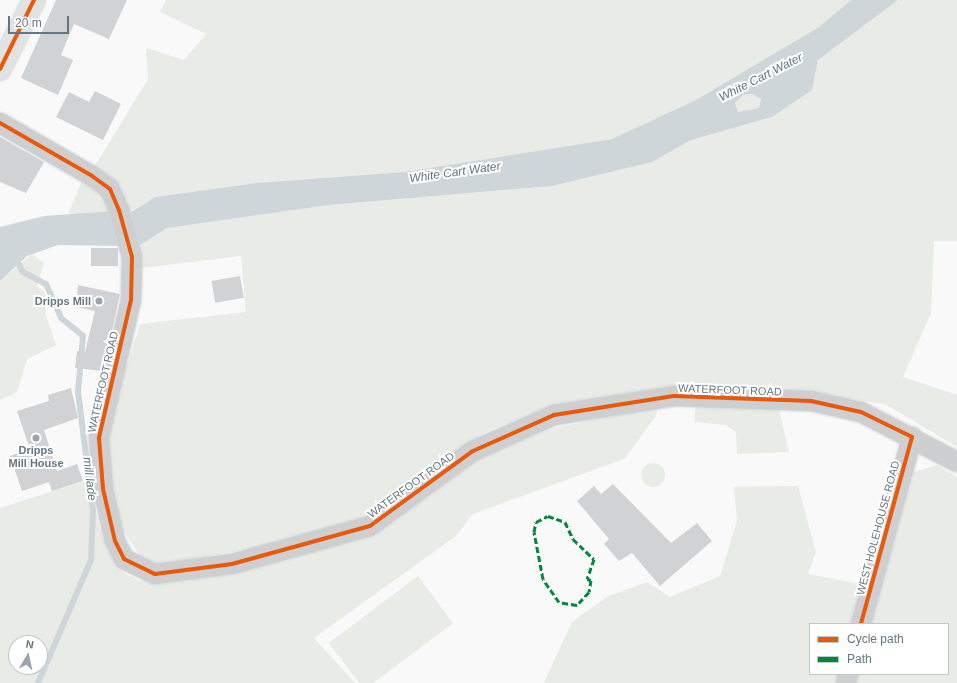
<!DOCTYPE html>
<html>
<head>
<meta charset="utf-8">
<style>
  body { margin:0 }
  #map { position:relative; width:957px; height:683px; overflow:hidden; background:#f9f9f9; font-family:Arial,sans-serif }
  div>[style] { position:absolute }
  .green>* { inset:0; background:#e8ebe6 }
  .round { border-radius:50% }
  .water>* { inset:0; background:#ced6d9 }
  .stream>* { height:6px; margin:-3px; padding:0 3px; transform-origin:3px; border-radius:3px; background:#ced6d9 }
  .building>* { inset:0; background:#d0d2d3; transform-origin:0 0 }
  .roads { filter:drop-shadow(0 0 1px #d5d6d7) drop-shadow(0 0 1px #d5d6d7) }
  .minor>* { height:20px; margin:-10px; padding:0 10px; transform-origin:10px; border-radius:10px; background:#cecfd0 }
  .major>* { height:22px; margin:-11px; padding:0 11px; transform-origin:11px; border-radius:11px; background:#e1e2e2 }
  .quiet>* { height:3px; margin-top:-1.5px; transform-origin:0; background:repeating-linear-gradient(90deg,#00873e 0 6px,transparent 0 9px) }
  .cycleway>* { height:4px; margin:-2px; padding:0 2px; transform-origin:2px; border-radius:2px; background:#e8590c }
  .dots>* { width:11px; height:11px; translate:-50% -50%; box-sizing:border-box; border:2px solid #fff; border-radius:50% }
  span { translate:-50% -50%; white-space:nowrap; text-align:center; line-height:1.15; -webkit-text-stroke:4px #fff; paint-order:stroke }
  .poi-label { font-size:11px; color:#657683; font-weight:700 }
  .right { translate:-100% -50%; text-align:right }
  .street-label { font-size:11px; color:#657683 }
  .water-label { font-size:12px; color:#60757c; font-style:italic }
  .legend { position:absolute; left:809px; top:623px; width:140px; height:52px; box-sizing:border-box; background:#fff; border:1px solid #c1c8cd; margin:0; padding:5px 7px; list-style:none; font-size:12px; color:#657683 }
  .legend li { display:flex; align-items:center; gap:8px; height:20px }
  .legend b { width:20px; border:1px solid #c1c8cd }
  .north { position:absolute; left:8px; top:635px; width:40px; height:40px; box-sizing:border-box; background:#fff; border:1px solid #c1c8cd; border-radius:50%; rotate:9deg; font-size:11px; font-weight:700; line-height:16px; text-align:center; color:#657683 }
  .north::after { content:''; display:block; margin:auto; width:14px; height:18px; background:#99a4ac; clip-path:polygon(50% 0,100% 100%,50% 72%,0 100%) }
  .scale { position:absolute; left:8px; top:16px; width:61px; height:18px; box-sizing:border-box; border:2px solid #657683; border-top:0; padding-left:5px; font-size:12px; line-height:14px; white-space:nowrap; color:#657683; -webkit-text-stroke:3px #fff; paint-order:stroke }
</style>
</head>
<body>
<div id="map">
  <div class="green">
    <i style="clip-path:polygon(166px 0,851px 0,819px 27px,699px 99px,612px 139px,404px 172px,256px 183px,155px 197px,128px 213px,122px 187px,95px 166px,148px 79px,146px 48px,184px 60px,206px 34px,160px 12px)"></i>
    <i style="clip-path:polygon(898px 0,957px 0,957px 241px,934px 241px,931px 313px,903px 377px,957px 395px,957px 447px,885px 404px,796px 391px,696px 384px,554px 405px,485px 432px,348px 530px,162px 565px,141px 557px,120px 526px,107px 460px,113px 411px,140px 324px,246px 312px,241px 256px,142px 268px,137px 247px,167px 228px,329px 205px,552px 186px,652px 162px,691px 140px,772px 117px,812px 90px,818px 60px)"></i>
    <i style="clip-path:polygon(752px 94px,761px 99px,759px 108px,738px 112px,735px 103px,743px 95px)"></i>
    <i style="clip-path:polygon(82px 181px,101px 193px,112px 211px,68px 214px)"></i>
    <i style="clip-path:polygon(32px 254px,44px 263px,37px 286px,45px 293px,46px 316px,56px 345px,27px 359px,17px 392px,0 400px,0 281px)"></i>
    <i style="clip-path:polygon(696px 405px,778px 406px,789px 452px,737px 454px,736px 432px,726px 425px,694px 422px)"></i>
    <i style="clip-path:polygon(evenodd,658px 406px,656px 416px,624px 459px,473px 514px,456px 536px,314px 638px,355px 683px,0 683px,0 508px,88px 480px,100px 528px,113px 560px,124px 573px,140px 581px,193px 577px,347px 542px,475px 459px,551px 429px,658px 406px,16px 643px,40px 643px,40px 667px,16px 667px,16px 643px)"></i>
    <i class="round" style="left:641px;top:463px;width:24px;height:24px"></i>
    <i style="clip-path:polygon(937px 465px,957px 477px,957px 683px,854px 683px,857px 674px,948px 674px,948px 624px,871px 624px,914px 472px)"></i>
    <i style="clip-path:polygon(798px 486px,816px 552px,808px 574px,860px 584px,851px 624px,810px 624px,810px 674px,839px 674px,837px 683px,544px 683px,572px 622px,608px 596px,647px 582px,670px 597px,720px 576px,737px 521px,734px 487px)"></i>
    <i style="clip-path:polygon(418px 576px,453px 623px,373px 683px,359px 683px,329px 643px)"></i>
  </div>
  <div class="water">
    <i style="clip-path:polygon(evenodd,851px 0,898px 0,818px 60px,812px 90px,772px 117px,691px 140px,652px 162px,552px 186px,329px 205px,167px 228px,137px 247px,128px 214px,155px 197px,256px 183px,404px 172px,612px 139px,696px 100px,819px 27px,851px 0,752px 94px,761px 99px,759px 108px,738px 112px,735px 103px,743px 95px,752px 94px)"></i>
    <i style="clip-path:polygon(112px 211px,122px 246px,58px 245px,27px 256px,0 281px,0 227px,44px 216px)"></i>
  </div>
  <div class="stream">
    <i style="left:15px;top:257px;width:17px;rotate:62deg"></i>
    <i style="left:23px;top:272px;width:26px;rotate:28deg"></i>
    <i style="left:46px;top:284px;width:37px;rotate:66deg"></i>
    <i style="left:61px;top:318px;width:28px;rotate:39deg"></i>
    <i style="left:83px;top:336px;width:56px;rotate:95.1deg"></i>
    <i style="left:78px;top:392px;width:120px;rotate:82.8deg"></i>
    <i style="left:93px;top:511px;width:49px;rotate:92.3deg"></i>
    <i style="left:91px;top:560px;width:134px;rotate:113.3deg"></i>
  </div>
  <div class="building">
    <i style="clip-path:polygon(56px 0,127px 0,109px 39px,74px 24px,61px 55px,73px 60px,58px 95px,21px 78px)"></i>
    <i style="clip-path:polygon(95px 91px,121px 104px,103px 140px,56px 117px,69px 92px,89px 102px)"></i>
    <i style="clip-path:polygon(0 137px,44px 162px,26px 193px,0 182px)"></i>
    <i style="left:91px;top:248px;width:27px;height:18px"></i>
    <i style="left:240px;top:276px;width:22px;height:29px;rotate:80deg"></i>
    <i style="clip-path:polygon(78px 285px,120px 294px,103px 371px,75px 368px,77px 351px,85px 352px,95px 311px,76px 307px)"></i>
    <i style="clip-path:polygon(71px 388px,78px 418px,44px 430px,57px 471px,77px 464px,83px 481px,52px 491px,49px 482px,22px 491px,10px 456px,30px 449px,17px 411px,49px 401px,48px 395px)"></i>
    <i style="clip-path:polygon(613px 484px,671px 543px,697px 523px,712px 541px,660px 586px,632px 553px,619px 561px,604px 544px,609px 539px,577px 501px,594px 486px,601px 494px)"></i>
  </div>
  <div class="roads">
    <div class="minor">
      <i style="left:0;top:123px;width:106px;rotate:29.9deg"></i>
      <i style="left:92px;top:176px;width:22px;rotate:36deg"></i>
      <i style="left:110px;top:189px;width:23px;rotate:67deg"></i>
      <i style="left:119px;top:210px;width:49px;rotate:74.5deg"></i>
      <i style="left:132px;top:257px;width:43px;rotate:91.3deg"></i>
      <i style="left:131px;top:300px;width:142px;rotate:103.1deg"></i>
      <i style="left:99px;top:438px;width:51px;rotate:85.5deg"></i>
      <i style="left:103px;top:489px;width:53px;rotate:77deg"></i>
      <i style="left:115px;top:541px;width:20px;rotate:63deg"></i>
      <i style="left:124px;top:559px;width:34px;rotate:26deg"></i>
      <i style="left:155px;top:574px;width:78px;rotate:-7.4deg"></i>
      <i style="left:232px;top:564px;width:143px;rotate:-15.4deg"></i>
      <i style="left:370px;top:526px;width:127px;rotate:-36.1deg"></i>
      <i style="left:473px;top:451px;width:89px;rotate:-24deg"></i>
      <i style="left:554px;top:415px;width:121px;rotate:-9deg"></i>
      <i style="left:674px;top:396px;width:137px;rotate:2.1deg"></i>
      <i style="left:811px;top:401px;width:51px;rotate:12.4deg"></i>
      <i style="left:861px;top:412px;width:108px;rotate:27.5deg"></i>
      <i style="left:861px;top:624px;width:194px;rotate:-74.7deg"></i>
      <i style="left:846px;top:683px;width:9px;rotate:-77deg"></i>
    </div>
    <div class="major">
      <i style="left:0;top:69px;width:77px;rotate:-63.8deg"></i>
    </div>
  </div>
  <div class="quiet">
    <i style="left:548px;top:516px;width:18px;rotate:19deg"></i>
    <i style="left:565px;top:522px;width:19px;rotate:65deg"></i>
    <i style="left:573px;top:539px;width:29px;rotate:44deg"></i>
    <i style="left:594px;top:559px;width:21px;rotate:109deg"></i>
    <i style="left:587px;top:579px;width:4px;rotate:14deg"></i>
    <i style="left:591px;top:580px;width:12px;rotate:99deg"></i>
    <i style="left:589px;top:592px;width:18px;rotate:133deg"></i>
    <i style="left:577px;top:605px;width:18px;rotate:-171deg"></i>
    <i style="left:559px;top:602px;width:28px;rotate:-125deg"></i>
    <i style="left:543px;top:579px;width:48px;rotate:-100.8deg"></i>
    <i style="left:534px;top:532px;width:10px;rotate:-79deg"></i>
    <i style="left:536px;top:522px;width:13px;rotate:-27deg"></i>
  </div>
  <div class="cycleway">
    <i style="left:0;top:69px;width:77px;rotate:-63.8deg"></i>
    <i style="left:0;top:123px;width:106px;rotate:29.9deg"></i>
    <i style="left:92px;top:176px;width:22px;rotate:36deg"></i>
    <i style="left:110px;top:189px;width:23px;rotate:67deg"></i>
    <i style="left:119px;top:210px;width:49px;rotate:74.5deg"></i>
    <i style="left:132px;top:257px;width:43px;rotate:91.3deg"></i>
    <i style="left:131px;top:300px;width:142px;rotate:103.1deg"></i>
    <i style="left:99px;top:438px;width:51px;rotate:85.5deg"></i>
    <i style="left:103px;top:489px;width:53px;rotate:77deg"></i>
    <i style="left:115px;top:541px;width:20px;rotate:63deg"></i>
    <i style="left:124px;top:559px;width:34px;rotate:26deg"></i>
    <i style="left:155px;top:574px;width:78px;rotate:-7.4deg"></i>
    <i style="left:232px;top:564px;width:143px;rotate:-15.4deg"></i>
    <i style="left:370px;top:526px;width:127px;rotate:-36.1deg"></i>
    <i style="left:473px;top:451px;width:89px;rotate:-24deg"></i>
    <i style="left:554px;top:415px;width:121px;rotate:-9deg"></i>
    <i style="left:674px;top:396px;width:137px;rotate:2.1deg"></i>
    <i style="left:811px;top:401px;width:51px;rotate:12.4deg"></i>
    <i style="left:861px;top:412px;width:57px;rotate:26.1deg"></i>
    <i style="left:912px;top:437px;width:194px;rotate:105.3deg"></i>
  </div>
  <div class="dots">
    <i style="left:99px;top:301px;background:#99a4ac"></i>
    <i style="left:36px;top:438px;background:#99a4ac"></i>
  </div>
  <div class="poi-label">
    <span class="right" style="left:91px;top:301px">Dripps Mill</span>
    <span style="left:36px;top:457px">Dripps<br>Mill House</span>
  </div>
  <div class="street-label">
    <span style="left:103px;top:382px;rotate:-77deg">WATERFOOT ROAD</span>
    <span style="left:730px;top:390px;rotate:2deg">WATERFOOT ROAD</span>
    <span style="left:411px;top:485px;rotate:-36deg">WATERFOOT ROAD</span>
    <span style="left:878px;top:528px;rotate:-75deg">WEST HOLEHOUSE ROAD</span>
  </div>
  <div class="water-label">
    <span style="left:761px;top:78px;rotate:-27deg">White Cart Water</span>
    <span style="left:455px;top:173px;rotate:-8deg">White Cart Water</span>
    <span style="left:89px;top:479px;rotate:83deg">mill lade</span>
  </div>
  <ul class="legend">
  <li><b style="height:5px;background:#e8590c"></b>Cycle path</li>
  <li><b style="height:5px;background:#00873e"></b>Path</li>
  </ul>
  <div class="north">N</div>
  <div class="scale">20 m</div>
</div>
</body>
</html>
